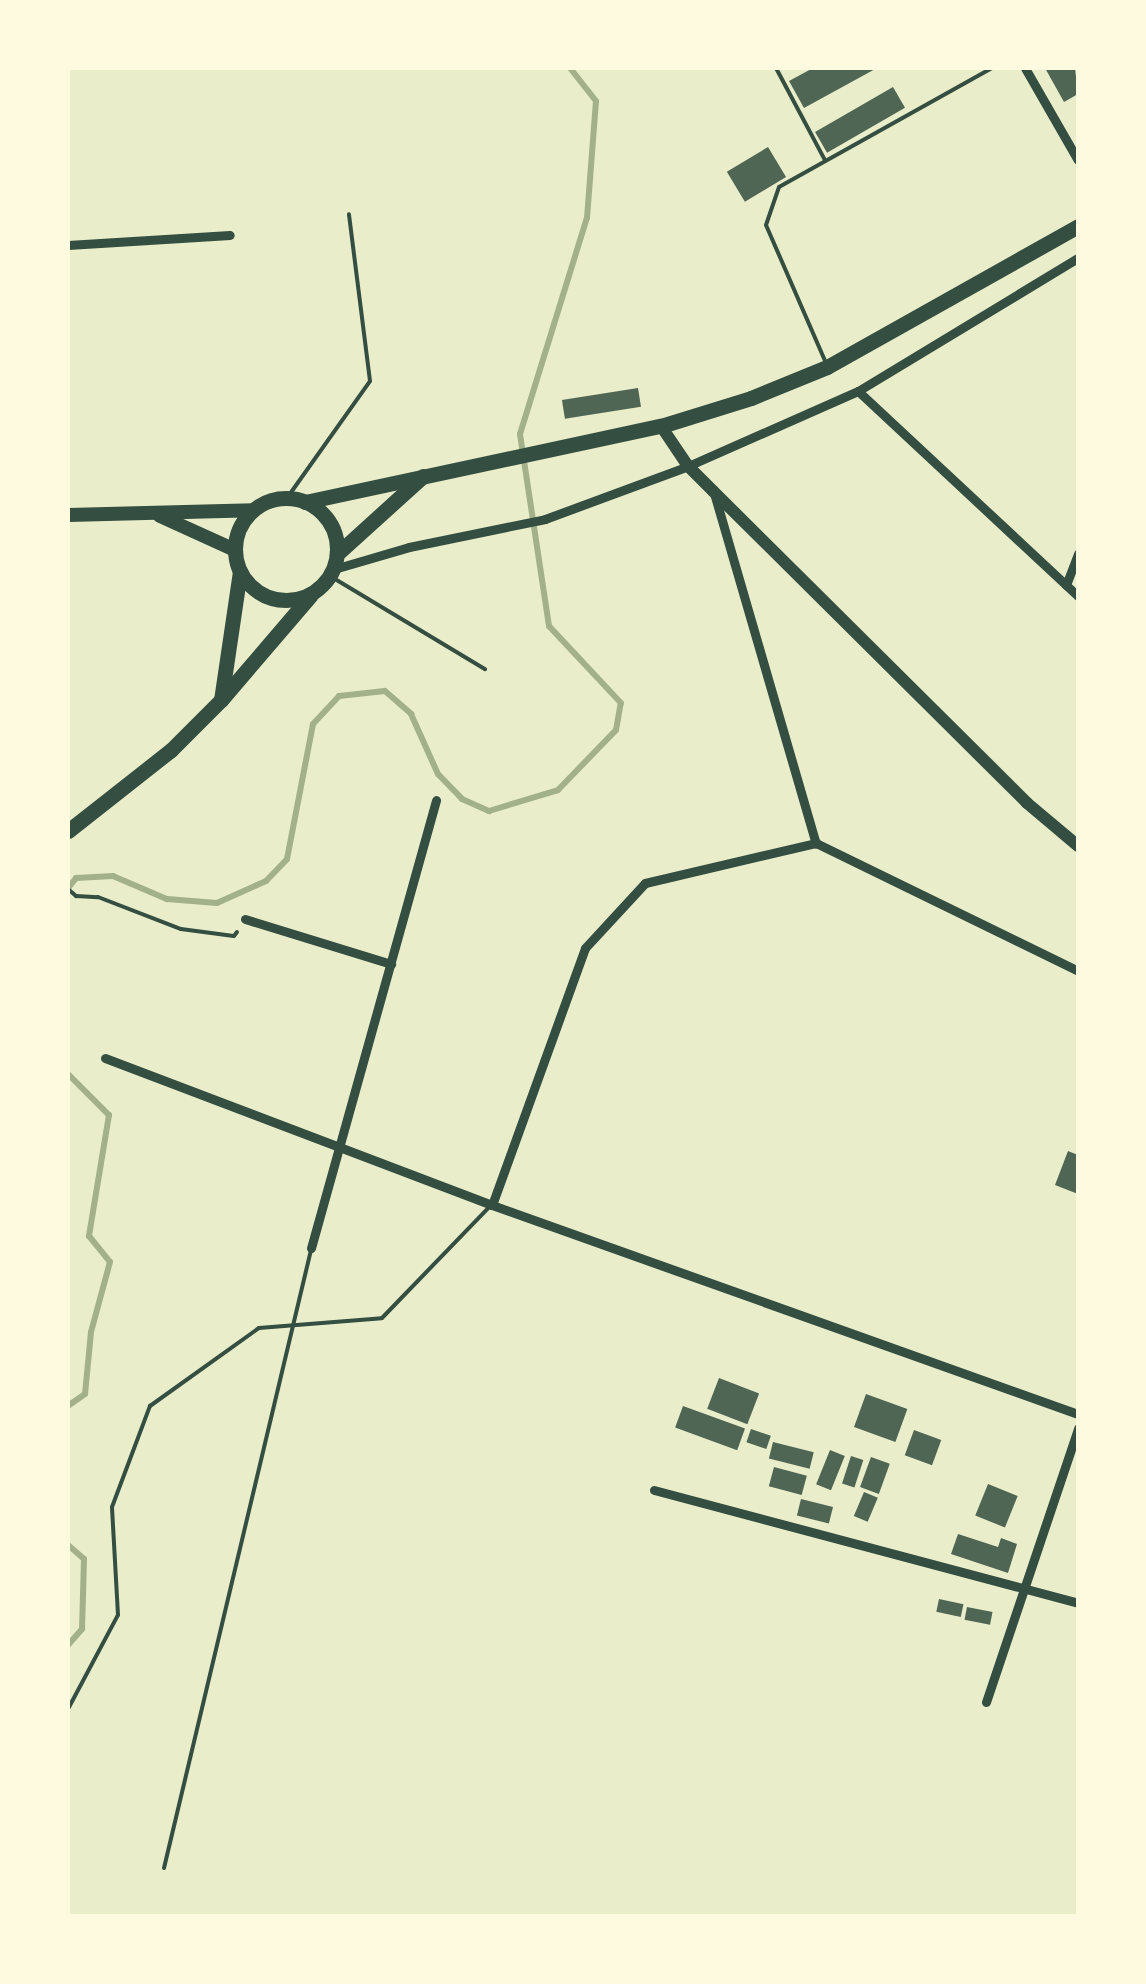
<!DOCTYPE html>
<html>
<head>
<meta charset="utf-8">
<style>
  body { margin:0 }
  #map { position:relative; width:1146px; height:1984px; overflow:hidden; background:#e9edc9; font-family:Raleway,sans-serif }
  div>[style] { position:absolute }
  .stream>* { height:6px; margin:-3px; padding:0 3px; transform-origin:3px; border-radius:3px; background:#a3b18a }
  .building>* { inset:0; background:#4f6655; transform-origin:0 0 }
  .path>* { height:4px; margin:-2px; padding:0 2px; transform-origin:2px; border-radius:2px; background:#344e41 }
  .service>* { height:4px; margin:-2px; padding:0 2px; transform-origin:2px; border-radius:2px; background:#344e41 }
  .minor>* { height:9px; margin:-4.5px; padding:0 4.5px; transform-origin:4.5px; border-radius:4.5px; background:#344e41 }
  .secondary>* { height:12px; margin:-6px; padding:0 6px; transform-origin:6px; border-radius:6px; background:#344e41 }
  .primary>* { height:14px; margin:-7px; padding:0 7px; transform-origin:7px; border-radius:7px; background:#344e41 }
  .trunk>* { height:15px; margin:-7.5px; padding:0 7.5px; transform-origin:7.5px; border-radius:7.5px; background:#344e41 }
  .trunk>.ring { margin:-7.5px; padding:0; box-sizing:content-box; background:none; border:15px solid #344e41; border-radius:50% }
  span { translate:-50% -50%; white-space:nowrap; text-align:center; line-height:1.15; -webkit-text-stroke:10px #fefae0; paint-order:stroke }
  .frame { position:absolute; inset:0; border:70px solid #fefae0; pointer-events:none }
</style>
</head>
<body>
<div id="map">
  <div class="stream">
    <i style="left:68px;top:888px;width:13px;rotate:-51deg"></i>
    <i style="left:76px;top:878px;width:37px;rotate:-3deg"></i>
    <i style="left:113px;top:876px;width:59px;rotate:23.1deg"></i>
    <i style="left:167px;top:899px;width:50px;rotate:4.6deg"></i>
    <i style="left:217px;top:903px;width:54px;rotate:-24.2deg"></i>
    <i style="left:266px;top:881px;width:30px;rotate:-46deg"></i>
    <i style="left:287px;top:859px;width:137px;rotate:-79.1deg"></i>
    <i style="left:313px;top:724px;width:38px;rotate:-47deg"></i>
    <i style="left:339px;top:696px;width:46px;rotate:-6.2deg"></i>
    <i style="left:385px;top:691px;width:35px;rotate:41deg"></i>
    <i style="left:411px;top:714px;width:66px;rotate:65.8deg"></i>
    <i style="left:438px;top:774px;width:35px;rotate:46deg"></i>
    <i style="left:462px;top:799px;width:30px;rotate:24deg"></i>
    <i style="left:489px;top:811px;width:72px;rotate:-16.9deg"></i>
    <i style="left:558px;top:790px;width:83px;rotate:-46deg"></i>
    <i style="left:616px;top:730px;width:27px;rotate:-80deg"></i>
    <i style="left:621px;top:703px;width:105px;rotate:-133.1deg"></i>
    <i style="left:549px;top:626px;width:194px;rotate:-98.6deg"></i>
    <i style="left:520px;top:434px;width:226px;rotate:-72.8deg"></i>
    <i style="left:587px;top:218px;width:117px;rotate:-85.6deg"></i>
    <i style="left:596px;top:101px;width:42px;rotate:-128.2deg"></i>
    <i style="left:68px;top:1074px;width:58px;rotate:45deg"></i>
    <i style="left:109px;top:1115px;width:123px;rotate:99.4deg"></i>
    <i style="left:89px;top:1236px;width:33px;rotate:51deg"></i>
    <i style="left:110px;top:1262px;width:73px;rotate:105.2deg"></i>
    <i style="left:91px;top:1332px;width:62px;rotate:95.5deg"></i>
    <i style="left:85px;top:1394px;width:21px;rotate:145deg"></i>
    <i style="left:68px;top:1545px;width:21px;rotate:41deg"></i>
    <i style="left:84px;top:1559px;width:70px;rotate:91.6deg"></i>
    <i style="left:82px;top:1629px;width:21px;rotate:131deg"></i>
  </div>
  <div class="building">
    <i style="clip-path:polygon(813px 68px,877px 68px,804px 108px,789px 81px)"></i>
    <i style="clip-path:polygon(1045px 68px,1075px 68px,1078px 94px,1064px 102px)"></i>
    <i style="left:893px;top:87px;width:24px;height:90px;rotate:60deg"></i>
    <i style="left:768px;top:147px;width:35px;height:48px;rotate:59deg"></i>
    <i style="left:638px;top:388px;width:19px;height:77px;rotate:81deg"></i>
    <i style="clip-path:polygon(1068px 1151px,1078px 1155px,1078px 1194px,1055px 1185px)"></i>
    <i style="left:719px;top:1378px;width:43px;height:33px;rotate:21deg"></i>
    <i style="left:866px;top:1394px;width:44px;height:35px;rotate:20deg"></i>
    <i style="left:683px;top:1406px;width:66px;height:23px;rotate:20deg"></i>
    <i style="left:751px;top:1429px;width:21px;height:14px;rotate:19deg"></i>
    <i style="left:914px;top:1430px;width:29px;height:27px;rotate:20deg"></i>
    <i style="left:773px;top:1442px;width:42px;height:17px;rotate:14deg"></i>
    <i style="left:830px;top:1450px;width:16px;height:37px;rotate:22deg"></i>
    <i style="left:851px;top:1456px;width:13px;height:29px;rotate:18deg"></i>
    <i style="left:871px;top:1457px;width:20px;height:32px;rotate:20deg"></i>
    <i style="left:774px;top:1467px;width:34px;height:20px;rotate:15deg"></i>
    <i style="left:988px;top:1484px;width:32px;height:34px;rotate:22deg"></i>
    <i style="left:864px;top:1492px;width:15px;height:26px;rotate:23deg"></i>
    <i style="left:801px;top:1499px;width:33px;height:17px;rotate:14deg"></i>
    <i style="clip-path:polygon(958px 1534px,998px 1547px,1001px 1538px,1017px 1544px,1008px 1573px,951px 1554px)"></i>
    <i style="left:939px;top:1599px;width:25px;height:13px;rotate:12deg"></i>
    <i style="left:967px;top:1607px;width:26px;height:13px;rotate:11deg"></i>
  </div>
  <div class="path">
    <i style="left:68px;top:889px;width:11px;rotate:41deg"></i>
    <i style="left:76px;top:896px;width:22px;rotate:3deg"></i>
    <i style="left:98px;top:897px;width:89px;rotate:21.1deg"></i>
    <i style="left:181px;top:929px;width:53px;rotate:7.5deg"></i>
    <i style="left:234px;top:936px;width:5px;rotate:-53deg"></i>
  </div>
  <div class="service">
    <i style="left:776px;top:68px;width:104px;rotate:62deg"></i>
    <i style="left:826px;top:363px;width:150px;rotate:-113.5deg"></i>
    <i style="left:766px;top:225px;width:40px;rotate:-71.1deg"></i>
    <i style="left:779px;top:187px;width:244px;rotate:-29.2deg"></i>
    <i style="left:287px;top:498px;width:143px;rotate:-54.6deg"></i>
    <i style="left:370px;top:381px;width:168px;rotate:-97.2deg"></i>
    <i style="left:330px;top:576px;width:181px;rotate:31deg"></i>
    <i style="left:68px;top:1709px;width:106px;rotate:-62deg"></i>
    <i style="left:118px;top:1615px;width:108px;rotate:-93.2deg"></i>
    <i style="left:112px;top:1507px;width:108px;rotate:-69.4deg"></i>
    <i style="left:150px;top:1406px;width:134px;rotate:-35.6deg"></i>
    <i style="left:259px;top:1328px;width:123px;rotate:-4.6deg"></i>
    <i style="left:382px;top:1318px;width:156px;rotate:-46deg"></i>
    <i style="left:164px;top:1868px;width:635px;rotate:-76.62deg"></i>
  </div>
  <div class="minor">
    <i style="left:1025px;top:68px;width:106px;rotate:60.1deg"></i>
    <i style="left:68px;top:245px;width:162px;rotate:-3.5deg"></i>
    <i style="left:858px;top:391px;width:301px;rotate:43deg"></i>
    <i style="left:714px;top:493px;width:365px;rotate:73.8deg"></i>
    <i style="left:816px;top:843px;width:292px;rotate:26deg"></i>
    <i style="left:334px;top:569px;width:78px;rotate:-16.3deg"></i>
    <i style="left:409px;top:547px;width:139px;rotate:-11.6deg"></i>
    <i style="left:545px;top:519px;width:153px;rotate:-20.3deg"></i>
    <i style="left:688px;top:466px;width:186px;rotate:-23.8deg"></i>
    <i style="left:858px;top:391px;width:257px;rotate:-31.2deg"></i>
    <i style="left:1066px;top:585px;width:34px;rotate:-69deg"></i>
    <i style="left:245px;top:919px;width:153px;rotate:17.1deg"></i>
    <i style="left:105px;top:1058px;width:414px;rotate:20.8deg"></i>
    <i style="left:492px;top:1205px;width:622px;rotate:19.63deg"></i>
    <i style="left:492px;top:1205px;width:273px;rotate:-70.1deg"></i>
    <i style="left:585px;top:948px;width:88px;rotate:-47.3deg"></i>
    <i style="left:645px;top:883px;width:176px;rotate:-13.2deg"></i>
    <i style="left:311px;top:1248px;width:465px;rotate:-74.4deg"></i>
    <i style="left:654px;top:1490px;width:439px;rotate:14.9deg"></i>
    <i style="left:986px;top:1702px;width:289px;rotate:-71.4deg"></i>
  </div>
  <div class="secondary">
    <i style="left:661px;top:426px;width:48px;rotate:56deg"></i>
    <i style="left:688px;top:466px;width:35px;rotate:45deg"></i>
    <i style="left:713px;top:491px;width:443px;rotate:44.8deg"></i>
    <i style="left:1027px;top:803px;width:67px;rotate:40.1deg"></i>
  </div>
  <div class="primary">
    <i style="left:68px;top:515px;width:185px;rotate:-1.5deg"></i>
    <i style="left:160px;top:516px;width:82px;rotate:24.4deg"></i>
  </div>
  <div class="trunk">
    <i class="ring" style="left:235px;top:498px;width:87px;height:87px"></i>
    <i style="left:305px;top:502px;width:364px;rotate:-12.1deg"></i>
    <i style="left:661px;top:426px;width:94px;rotate:-17.3deg"></i>
    <i style="left:751px;top:398px;width:82px;rotate:-22.2deg"></i>
    <i style="left:827px;top:367px;width:288px;rotate:-29.3deg"></i>
    <i style="left:337px;top:554px;width:116px;rotate:-42.2deg"></i>
    <i style="left:221px;top:700px;width:129px;rotate:-81.6deg"></i>
    <i style="left:68px;top:831px;width:131px;rotate:-38.2deg"></i>
    <i style="left:171px;top:750px;width:71px;rotate:-45deg"></i>
    <i style="left:221px;top:700px;width:138px;rotate:-49.4deg"></i>
  </div>
  <div class="frame"></div>
</div>
</body>
</html>
